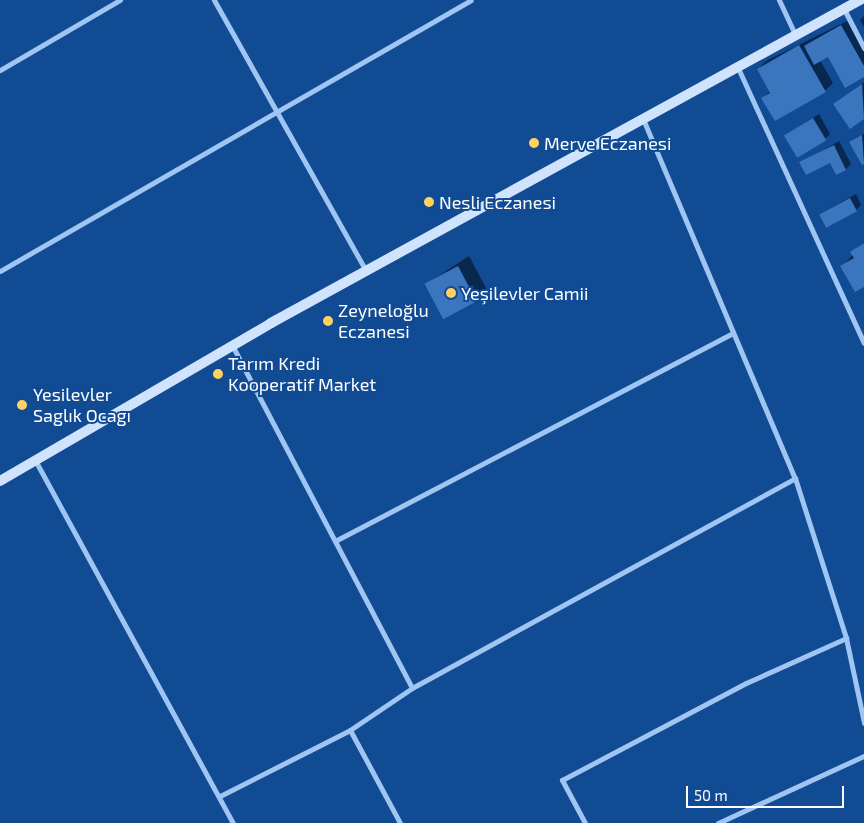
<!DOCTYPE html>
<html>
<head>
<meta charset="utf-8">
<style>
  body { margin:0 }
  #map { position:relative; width:864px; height:823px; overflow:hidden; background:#114b94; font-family:"Exo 2",sans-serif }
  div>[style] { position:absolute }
  .shadow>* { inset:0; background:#0007 }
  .building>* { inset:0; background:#3a75bd; transform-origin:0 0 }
  .minor>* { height:5px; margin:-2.5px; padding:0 2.5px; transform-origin:2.5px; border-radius:2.5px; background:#9fc6f3 }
  .secondary>* { height:10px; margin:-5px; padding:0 5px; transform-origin:5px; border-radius:5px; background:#cfe3fd }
  .dots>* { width:14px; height:14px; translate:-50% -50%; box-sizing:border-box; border:2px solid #114b94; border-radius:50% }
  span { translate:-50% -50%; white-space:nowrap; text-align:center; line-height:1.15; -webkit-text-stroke:4px #114b94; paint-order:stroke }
  .poi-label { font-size:18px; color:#fff }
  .left { translate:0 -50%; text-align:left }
  .scale { position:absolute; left:686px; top:786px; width:158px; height:22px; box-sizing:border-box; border:2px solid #fff; border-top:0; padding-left:6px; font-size:15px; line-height:18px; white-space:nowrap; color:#fff; -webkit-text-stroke:4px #114b94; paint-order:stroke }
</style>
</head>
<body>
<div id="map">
  <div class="shadow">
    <i style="clip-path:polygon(864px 16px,864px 27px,860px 20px)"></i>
    <i style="clip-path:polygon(847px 21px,864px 52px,864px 75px,828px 55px,820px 60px,833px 83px,825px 91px,763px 98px,771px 90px,758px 69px,766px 61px)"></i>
    <i style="clip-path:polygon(864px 82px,864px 117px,850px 127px,835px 105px)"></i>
    <i style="clip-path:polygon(819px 114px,830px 134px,825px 139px,786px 135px)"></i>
    <i style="clip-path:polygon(864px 134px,864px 163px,863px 164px,853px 140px)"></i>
    <i style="clip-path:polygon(839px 141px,851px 164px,846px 169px,836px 174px,830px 161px,801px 163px)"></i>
    <i style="clip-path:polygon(856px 194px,861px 205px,856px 210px,820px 214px)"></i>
    <i style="clip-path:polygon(864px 242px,864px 286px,842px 267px)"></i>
    <i style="clip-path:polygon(469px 256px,487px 290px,476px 300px,426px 284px)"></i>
  </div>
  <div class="building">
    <i style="clip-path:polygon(841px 25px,864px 66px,864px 77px,845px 88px,828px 57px,814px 65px,804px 46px)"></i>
    <i style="clip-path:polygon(799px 45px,826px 92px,775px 121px,761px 98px,770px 93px,757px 69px)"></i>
    <i style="clip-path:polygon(862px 84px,864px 119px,850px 129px,833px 104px)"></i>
    <i style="left:813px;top:118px;width:26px;height:34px;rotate:59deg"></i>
    <i style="clip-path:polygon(862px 135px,864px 164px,862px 165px,849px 142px)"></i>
    <i style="clip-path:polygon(834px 145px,846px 170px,836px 175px,830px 163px,806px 175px,799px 162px)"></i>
    <i style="left:850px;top:198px;width:15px;height:35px;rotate:62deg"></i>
    <i style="clip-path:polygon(864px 243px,864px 287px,855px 292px,840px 266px,854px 258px,850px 252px)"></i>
    <i style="left:458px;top:266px;width:40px;height:38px;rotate:62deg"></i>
  </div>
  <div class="minor">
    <i style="left:214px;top:0;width:311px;rotate:60.7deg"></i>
    <i style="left:779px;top:0;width:40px;rotate:65deg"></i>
    <i style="left:844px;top:9px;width:44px;rotate:62.9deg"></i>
    <i style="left:738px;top:68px;width:302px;rotate:65.4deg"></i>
    <i style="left:0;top:70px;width:139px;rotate:-30.3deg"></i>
    <i style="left:643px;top:119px;width:390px;rotate:67.1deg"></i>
    <i style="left:795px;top:478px;width:168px;rotate:72.3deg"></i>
    <i style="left:846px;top:638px;width:87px;rotate:78deg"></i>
    <i style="left:0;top:271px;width:543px;rotate:-29.91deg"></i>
    <i style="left:232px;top:345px;width:387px;rotate:62.3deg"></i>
    <i style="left:35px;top:460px;width:413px;rotate:61.4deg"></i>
    <i style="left:335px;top:541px;width:449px;rotate:-27.6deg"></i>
    <i style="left:350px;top:730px;width:106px;rotate:61.7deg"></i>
    <i style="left:220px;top:796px;width:146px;rotate:-26.9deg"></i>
    <i style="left:350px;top:730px;width:75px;rotate:-34.1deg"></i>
    <i style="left:412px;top:688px;width:437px;rotate:-28.7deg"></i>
    <i style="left:585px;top:823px;width:49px;rotate:-118.1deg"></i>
    <i style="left:562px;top:780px;width:208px;rotate:-27.8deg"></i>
    <i style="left:746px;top:683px;width:110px;rotate:-24.2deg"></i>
    <i style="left:718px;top:823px;width:161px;rotate:-24.7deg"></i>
  </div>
  <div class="secondary">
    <i style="left:0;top:481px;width:314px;rotate:-30.2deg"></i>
    <i style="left:271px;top:323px;width:672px;rotate:-28.74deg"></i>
  </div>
  <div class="dots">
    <i style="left:534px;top:143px;background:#ffd161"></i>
    <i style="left:429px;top:202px;background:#ffd161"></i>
    <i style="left:451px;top:293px;background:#ffd161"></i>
    <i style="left:328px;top:321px;background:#ffd161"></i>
    <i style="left:218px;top:374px;background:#ffd161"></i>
    <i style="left:22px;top:405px;background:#ffd161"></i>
  </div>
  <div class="poi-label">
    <span class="left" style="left:544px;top:143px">Merve Eczanesi</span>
    <span class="left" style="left:439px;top:202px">Nesli Eczanesi</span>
    <span class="left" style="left:461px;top:293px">Yeşilevler Camii</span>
    <span class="left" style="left:338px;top:321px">Zeyneloğlu<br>Eczanesi</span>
    <span class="left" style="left:228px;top:374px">Tarım Kredi<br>Kooperatif Market</span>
    <span class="left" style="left:33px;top:405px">Yesilevler<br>Saglık Ocagı</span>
  </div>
  <div class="scale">50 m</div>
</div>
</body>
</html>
